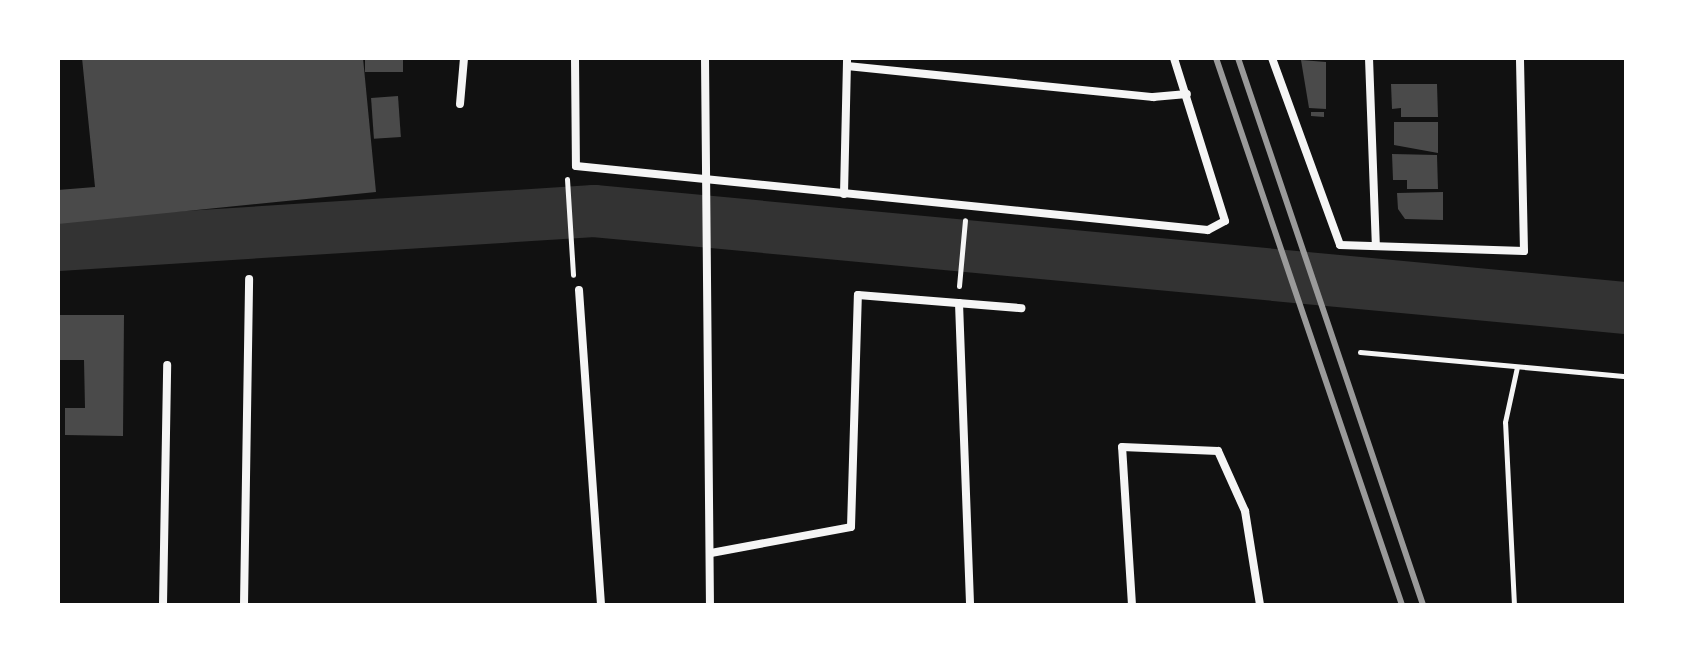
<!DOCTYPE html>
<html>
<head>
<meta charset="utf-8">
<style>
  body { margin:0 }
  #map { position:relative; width:1684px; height:663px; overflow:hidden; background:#111; font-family:"Nunito Sans",sans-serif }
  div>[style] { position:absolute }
  .river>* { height:52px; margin:-26px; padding:0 26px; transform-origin:26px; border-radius:26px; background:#333 }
  .building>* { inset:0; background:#4a4a4a; transform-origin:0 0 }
  .path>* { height:5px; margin:-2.5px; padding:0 2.5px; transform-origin:2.5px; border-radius:2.5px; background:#f5f5f5 }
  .minor>* { height:8px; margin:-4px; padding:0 4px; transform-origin:4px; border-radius:4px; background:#f5f5f5 }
  .rail>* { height:6px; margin:-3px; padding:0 3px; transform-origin:3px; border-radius:3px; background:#9a9a9a }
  span { translate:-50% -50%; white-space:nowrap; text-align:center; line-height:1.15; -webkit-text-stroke:7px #fff; paint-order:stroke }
  .frame { position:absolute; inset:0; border:60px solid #fff; pointer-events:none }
</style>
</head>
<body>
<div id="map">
  <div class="river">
    <i style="left:58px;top:245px;width:537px;rotate:-3.63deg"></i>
    <i style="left:594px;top:211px;width:1037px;rotate:5.37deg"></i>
  </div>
  <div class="building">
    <i style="clip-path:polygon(82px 58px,363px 58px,376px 192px,58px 224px,58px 190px,95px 187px)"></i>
    <i style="left:365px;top:58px;width:38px;height:14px"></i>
    <i style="clip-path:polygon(1301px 60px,1326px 62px,1326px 109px,1309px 108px)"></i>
    <i style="clip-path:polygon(1391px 84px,1437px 84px,1438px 117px,1401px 117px,1401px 108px,1392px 109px)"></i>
    <i style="left:398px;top:96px;width:41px;height:27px;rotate:86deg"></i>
    <i style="clip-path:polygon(1311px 112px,1324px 112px,1324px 117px,1311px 116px)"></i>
    <i style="clip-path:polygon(1394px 122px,1438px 122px,1438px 153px,1394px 145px)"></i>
    <i style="clip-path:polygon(1392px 154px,1437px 155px,1438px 189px,1407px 189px,1407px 180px,1393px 180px)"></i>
    <i style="clip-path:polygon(1443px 192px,1443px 220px,1405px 219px,1398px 209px,1397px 193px)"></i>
    <i style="clip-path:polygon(58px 315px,124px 315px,123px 436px,65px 435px,65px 408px,85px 408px,84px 360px,58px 360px)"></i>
  </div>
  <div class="path">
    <i style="left:567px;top:179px;width:96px;rotate:86.4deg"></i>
    <i style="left:959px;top:286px;width:66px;rotate:-84.8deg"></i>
    <i style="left:1360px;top:352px;width:267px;rotate:5.2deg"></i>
    <i style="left:1514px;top:605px;width:183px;rotate:-92.8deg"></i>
    <i style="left:1505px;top:422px;width:56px;rotate:-77.7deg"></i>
  </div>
  <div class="minor">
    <i style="left:575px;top:58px;width:108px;rotate:89.5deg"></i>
    <i style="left:576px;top:166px;width:635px;rotate:5.78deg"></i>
    <i style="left:1208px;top:230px;width:19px;rotate:-28deg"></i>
    <i style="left:1225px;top:221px;width:171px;rotate:-107.4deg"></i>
    <i style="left:705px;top:58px;width:547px;rotate:89.48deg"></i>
    <i style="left:1272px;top:58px;width:199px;rotate:70deg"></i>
    <i style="left:1340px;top:245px;width:184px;rotate:1.9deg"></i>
    <i style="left:1524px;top:251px;width:193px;rotate:-91.2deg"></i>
    <i style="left:1369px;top:58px;width:188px;rotate:87.9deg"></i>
    <i style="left:847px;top:66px;width:308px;rotate:5.8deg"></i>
    <i style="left:1153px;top:97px;width:34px;rotate:-5deg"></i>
    <i style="left:460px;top:104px;width:46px;rotate:-85deg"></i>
    <i style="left:844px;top:194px;width:136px;rotate:-88.7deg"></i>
    <i style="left:579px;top:290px;width:316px;rotate:86deg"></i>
    <i style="left:959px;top:303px;width:302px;rotate:87.9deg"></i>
    <i style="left:711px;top:553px;width:142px;rotate:-10.5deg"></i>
    <i style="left:851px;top:527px;width:232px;rotate:-88.3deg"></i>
    <i style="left:858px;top:295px;width:164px;rotate:4.6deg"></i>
    <i style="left:163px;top:605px;width:240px;rotate:-89deg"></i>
    <i style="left:244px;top:605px;width:326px;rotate:-89.1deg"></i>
    <i style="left:1132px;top:605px;width:158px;rotate:-93.6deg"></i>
    <i style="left:1122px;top:447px;width:96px;rotate:2.4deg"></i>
    <i style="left:1218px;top:451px;width:66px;rotate:65.8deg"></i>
    <i style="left:1245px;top:511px;width:95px;rotate:80.9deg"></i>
  </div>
  <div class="rail">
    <i style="left:1216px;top:58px;width:578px;rotate:71.22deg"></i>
    <i style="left:1238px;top:58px;width:577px;rotate:71.31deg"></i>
  </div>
  <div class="frame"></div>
</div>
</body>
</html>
